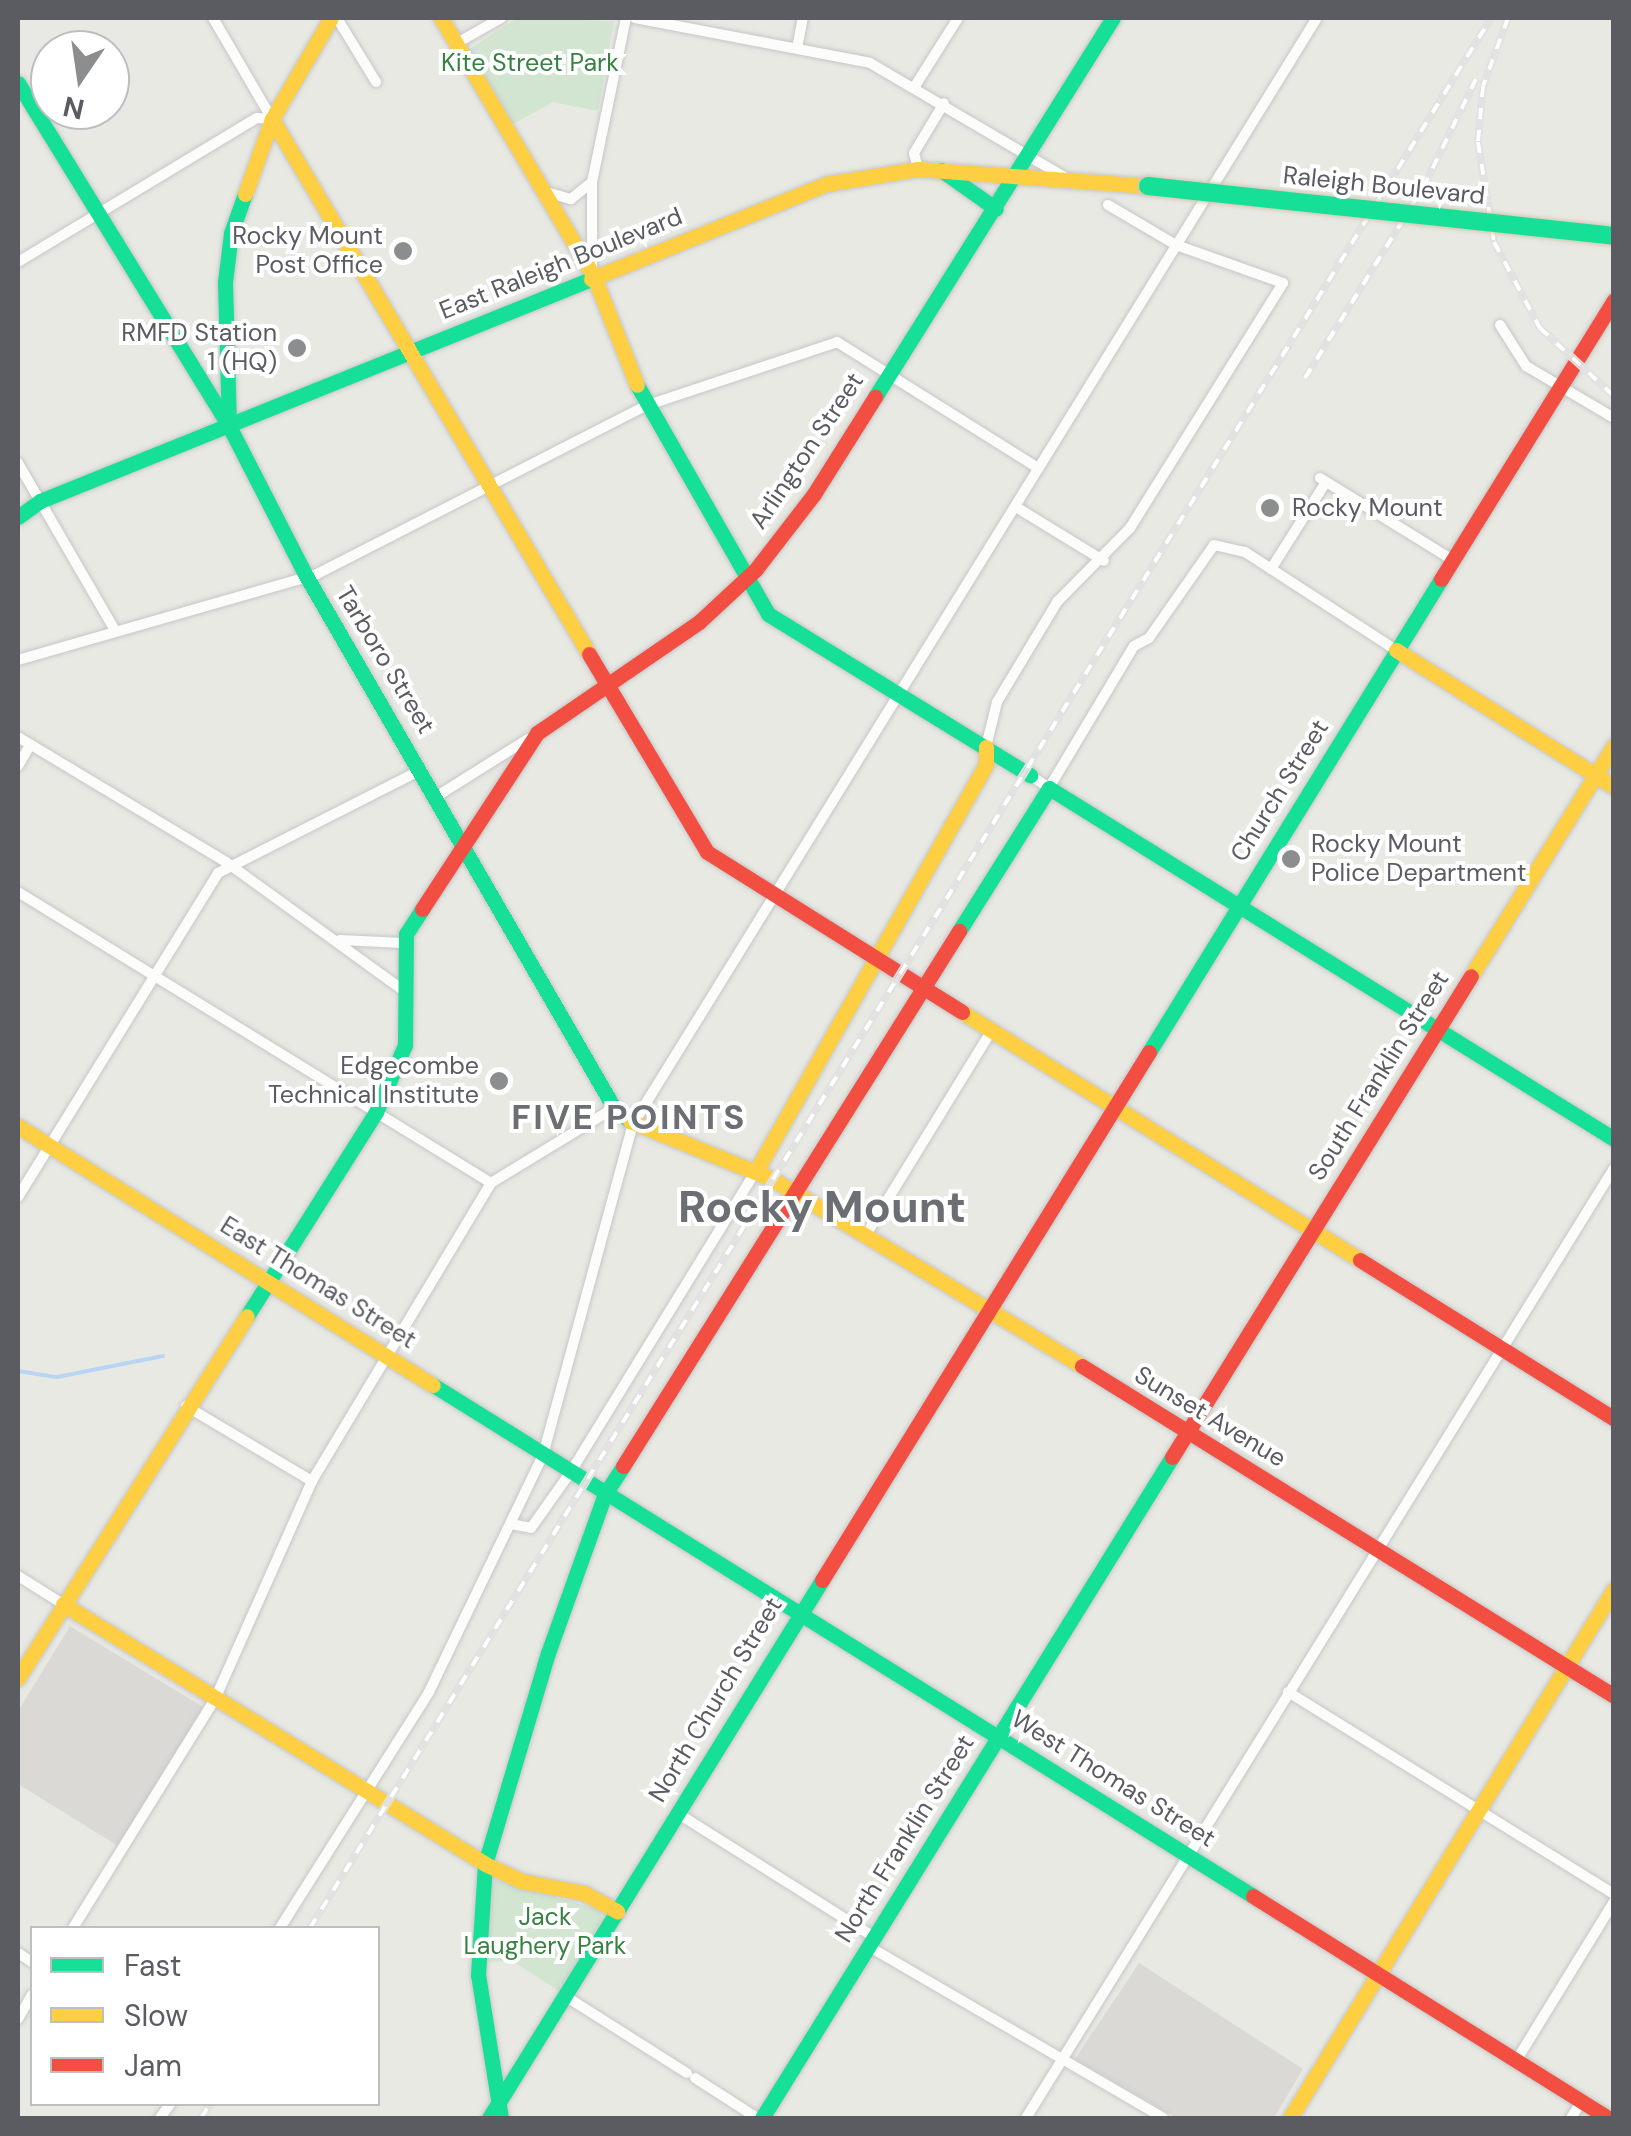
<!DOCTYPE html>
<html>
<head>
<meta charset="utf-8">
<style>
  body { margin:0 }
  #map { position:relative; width:1631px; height:2136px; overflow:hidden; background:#e9e9e4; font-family:"DM Sans",sans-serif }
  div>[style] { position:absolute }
  .industrial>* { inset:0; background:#dad9d5 }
  .green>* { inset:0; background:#d1e5d1 }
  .stream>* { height:4px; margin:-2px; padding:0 2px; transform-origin:2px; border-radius:2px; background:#b8d5f3 }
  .roads { filter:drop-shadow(0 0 2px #c6c7c6) drop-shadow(0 0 2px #c6c7c6) }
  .street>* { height:10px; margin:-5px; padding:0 5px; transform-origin:5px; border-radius:5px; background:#fcfcfb }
  .fast>* { height:15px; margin:-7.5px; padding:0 7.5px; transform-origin:7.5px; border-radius:7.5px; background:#16e098 }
  .slow>* { height:15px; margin:-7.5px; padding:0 7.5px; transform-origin:7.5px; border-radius:7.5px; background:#ffcf43 }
  .jam>* { height:15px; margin:-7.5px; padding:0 7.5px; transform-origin:7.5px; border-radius:7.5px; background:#f24e42 }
  .rail>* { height:8px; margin-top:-4px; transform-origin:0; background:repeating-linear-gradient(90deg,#fff 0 11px,#e1e2e1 0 22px); box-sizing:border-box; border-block:2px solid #e1e2e1 }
  .bridges { filter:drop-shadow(0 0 2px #d0cab2) drop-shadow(0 0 2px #d0cab2) }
  .fast-bridge>* { height:18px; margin:-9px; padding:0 9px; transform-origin:9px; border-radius:9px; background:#16e098 }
  .dots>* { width:28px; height:28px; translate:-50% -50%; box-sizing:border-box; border:5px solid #fff; border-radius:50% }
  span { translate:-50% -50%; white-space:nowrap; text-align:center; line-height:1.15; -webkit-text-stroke:8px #fff; paint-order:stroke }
  .park-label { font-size:25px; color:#398142 }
  .street-label { font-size:25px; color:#5a5c61 }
  .poi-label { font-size:25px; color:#5a5c61 }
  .right { translate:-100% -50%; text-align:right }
  .left { translate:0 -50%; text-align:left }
  .district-label { font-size:35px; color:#6b6e73; font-weight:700; letter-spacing:2.5px }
  .town-label { font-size:45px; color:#6b6e73; font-weight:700 }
  .frame { position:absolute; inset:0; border:20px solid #5a5c61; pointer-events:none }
  .legend { position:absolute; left:30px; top:1926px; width:350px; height:180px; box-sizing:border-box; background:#fff; border:2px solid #bdbec0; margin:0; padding:12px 18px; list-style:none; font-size:30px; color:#5a5c61 }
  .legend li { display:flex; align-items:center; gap:20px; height:50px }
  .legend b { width:50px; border:2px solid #bdbec0 }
  .north { position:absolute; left:30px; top:30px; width:100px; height:100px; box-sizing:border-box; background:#fff; border:2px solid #bdbec0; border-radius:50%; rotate:193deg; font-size:28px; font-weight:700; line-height:40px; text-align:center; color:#5a5c61 }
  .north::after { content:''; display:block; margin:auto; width:35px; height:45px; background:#8c8d8f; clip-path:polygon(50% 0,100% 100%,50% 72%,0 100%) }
</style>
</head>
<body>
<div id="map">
  <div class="industrial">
    <i style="clip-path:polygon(70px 1626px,203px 1707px,118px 1846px,18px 1784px,18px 1711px)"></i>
    <i style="clip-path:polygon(1139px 1963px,1303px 2069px,1274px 2118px,1177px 2118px,1075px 2059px)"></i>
  </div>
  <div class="green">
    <i style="clip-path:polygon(517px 18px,614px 21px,598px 111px,553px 102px,513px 124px,470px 49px)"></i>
    <i style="clip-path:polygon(496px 1880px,601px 1910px,602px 1920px,559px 1991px,512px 1961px,484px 1962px,490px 1886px)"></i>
  </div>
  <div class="stream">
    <i style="left:18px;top:1371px;width:39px;rotate:9deg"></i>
    <i style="left:57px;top:1377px;width:108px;rotate:-11.2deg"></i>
  </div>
  <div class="roads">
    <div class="street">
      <i style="left:213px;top:18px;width:117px;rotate:59.7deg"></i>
      <i style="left:337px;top:18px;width:75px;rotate:58.6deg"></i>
      <i style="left:635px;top:18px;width:239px;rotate:10.8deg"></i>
      <i style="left:870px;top:63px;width:225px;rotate:30.4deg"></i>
      <i style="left:457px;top:43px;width:51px;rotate:-29.6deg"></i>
      <i style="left:797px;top:48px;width:31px;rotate:-79deg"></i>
      <i style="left:915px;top:86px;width:80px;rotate:-57.7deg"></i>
      <i style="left:918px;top:169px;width:16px;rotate:-104deg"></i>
      <i style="left:914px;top:153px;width:58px;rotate:-59deg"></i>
      <i style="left:546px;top:192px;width:26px;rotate:16deg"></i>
      <i style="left:571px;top:199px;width:26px;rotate:-39deg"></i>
      <i style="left:18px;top:262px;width:279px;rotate:-31.1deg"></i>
      <i style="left:257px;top:118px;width:15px;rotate:4deg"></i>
      <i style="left:592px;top:267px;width:85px;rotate:-90deg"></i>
      <i style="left:592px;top:182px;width:167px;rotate:-78.3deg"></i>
      <i style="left:1500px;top:325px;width:49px;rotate:57.6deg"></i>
      <i style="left:1526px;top:366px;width:102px;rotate:30.6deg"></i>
      <i style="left:18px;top:463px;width:193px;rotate:59.9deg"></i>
      <i style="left:1320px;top:478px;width:154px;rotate:31.7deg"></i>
      <i style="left:1016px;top:507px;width:103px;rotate:31.5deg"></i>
      <i style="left:1271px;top:569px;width:103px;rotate:-57.7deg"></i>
      <i style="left:18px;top:660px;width:311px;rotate:-16deg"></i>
      <i style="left:317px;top:574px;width:369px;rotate:-27.1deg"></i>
      <i style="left:645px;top:406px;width:202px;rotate:-18.4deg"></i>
      <i style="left:837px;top:342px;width:237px;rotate:32.1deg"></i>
      <i style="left:18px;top:737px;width:243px;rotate:31deg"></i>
      <i style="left:226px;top:862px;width:218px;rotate:35.9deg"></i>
      <i style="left:986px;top:747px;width:46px;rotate:-76.3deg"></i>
      <i style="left:997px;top:702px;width:117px;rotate:-59deg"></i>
      <i style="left:1057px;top:602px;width:104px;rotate:-45.4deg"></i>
      <i style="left:1130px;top:528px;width:289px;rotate:-58deg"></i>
      <i style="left:1283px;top:283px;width:114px;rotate:-160.4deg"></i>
      <i style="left:1176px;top:245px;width:79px;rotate:-149.5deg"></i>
      <i style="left:18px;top:766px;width:24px;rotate:-60deg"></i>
      <i style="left:1030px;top:775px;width:23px;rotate:34deg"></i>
      <i style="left:1049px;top:788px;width:165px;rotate:-59.1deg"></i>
      <i style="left:1134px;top:646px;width:17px;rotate:-28deg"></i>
      <i style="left:1149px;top:638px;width:113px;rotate:-55deg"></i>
      <i style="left:1214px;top:545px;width:32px;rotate:13deg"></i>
      <i style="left:1245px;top:552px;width:180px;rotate:33deg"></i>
      <i style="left:437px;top:796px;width:107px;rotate:-32.1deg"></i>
      <i style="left:18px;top:892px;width:555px;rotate:31.6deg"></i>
      <i style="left:491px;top:1183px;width:144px;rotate:-31.4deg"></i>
      <i style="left:340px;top:940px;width:63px;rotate:2.7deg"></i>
      <i style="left:18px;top:1197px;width:381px;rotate:-58.3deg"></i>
      <i style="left:218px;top:873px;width:228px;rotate:-26.9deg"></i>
      <i style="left:867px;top:1233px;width:235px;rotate:-58.4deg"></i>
      <i style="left:186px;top:1406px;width:147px;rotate:30.8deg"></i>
      <i style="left:511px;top:1524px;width:20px;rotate:11deg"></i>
      <i style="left:531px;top:1528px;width:67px;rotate:-54.7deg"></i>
      <i style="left:570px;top:1473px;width:355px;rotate:-58.4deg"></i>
      <i style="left:18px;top:1576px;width:53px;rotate:31.9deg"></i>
      <i style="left:1288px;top:1692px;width:384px;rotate:31.8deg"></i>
      <i style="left:677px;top:1813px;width:233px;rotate:32.2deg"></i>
      <i style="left:73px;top:1928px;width:269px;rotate:-58.2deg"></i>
      <i style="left:215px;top:1699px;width:239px;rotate:-66deg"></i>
      <i style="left:312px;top:1481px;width:348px;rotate:-59deg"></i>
      <i style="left:280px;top:1928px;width:279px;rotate:-57.7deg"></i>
      <i style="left:429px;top:1692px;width:263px;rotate:-64.3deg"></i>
      <i style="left:543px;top:1455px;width:343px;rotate:-74.8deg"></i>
      <i style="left:633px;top:1124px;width:1300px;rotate:-58.27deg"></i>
      <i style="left:868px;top:1946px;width:341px;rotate:30.2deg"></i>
      <i style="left:18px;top:1953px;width:17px;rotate:33deg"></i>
      <i style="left:565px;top:1996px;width:144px;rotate:32.3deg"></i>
      <i style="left:18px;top:2019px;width:28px;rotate:-60deg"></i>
      <i style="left:1516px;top:2061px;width:187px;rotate:-58.4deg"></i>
      <i style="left:695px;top:2078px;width:74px;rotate:32.8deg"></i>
      <i style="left:160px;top:2118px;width:17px;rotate:-54deg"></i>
      <i style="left:1026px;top:2118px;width:1117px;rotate:-58.24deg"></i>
      <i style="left:1571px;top:2118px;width:19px;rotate:-58deg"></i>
    </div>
    <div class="fast">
      <i style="left:18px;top:83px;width:403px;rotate:58.4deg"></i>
      <i style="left:229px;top:426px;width:144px;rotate:-91.6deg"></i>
      <i style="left:225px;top:282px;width:49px;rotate:-83deg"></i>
      <i style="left:231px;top:233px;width:41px;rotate:-70.3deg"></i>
      <i style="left:941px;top:170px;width:67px;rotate:35.3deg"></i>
      <i style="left:637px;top:385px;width:264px;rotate:60.2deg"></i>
      <i style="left:768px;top:614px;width:308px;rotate:31.6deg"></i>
      <i style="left:875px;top:397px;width:448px;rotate:-57.9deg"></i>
      <i style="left:229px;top:426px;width:166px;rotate:62.8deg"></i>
      <i style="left:305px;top:574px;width:617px;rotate:59.94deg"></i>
      <i style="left:614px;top:1108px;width:21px;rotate:39deg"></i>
      <i style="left:18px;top:517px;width:27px;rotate:-36deg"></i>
      <i style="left:40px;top:501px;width:594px;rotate:-21.94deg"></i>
      <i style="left:959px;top:931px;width:169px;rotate:-57.8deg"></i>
      <i style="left:1049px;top:788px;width:665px;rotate:31.85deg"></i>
      <i style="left:1149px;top:1052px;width:556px;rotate:-58.31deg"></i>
      <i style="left:247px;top:1316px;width:241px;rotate:-57.7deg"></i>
      <i style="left:376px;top:1112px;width:73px;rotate:-66.6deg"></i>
      <i style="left:405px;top:1045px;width:111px;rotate:-89.5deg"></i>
      <i style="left:406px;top:934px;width:30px;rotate:-57deg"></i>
      <i style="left:433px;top:1385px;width:966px;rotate:31.93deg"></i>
      <i style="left:489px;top:2118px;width:633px;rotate:-58.24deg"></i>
      <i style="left:501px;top:2118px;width:145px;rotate:-99.1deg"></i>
      <i style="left:478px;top:1975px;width:111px;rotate:-86.4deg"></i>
      <i style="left:485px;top:1864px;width:220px;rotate:-73.4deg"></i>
      <i style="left:548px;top:1653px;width:169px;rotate:-70.3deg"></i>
      <i style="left:605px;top:1494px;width:33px;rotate:-57deg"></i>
      <i style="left:762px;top:2118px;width:778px;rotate:-58.19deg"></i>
    </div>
    <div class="slow">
      <i style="left:441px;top:18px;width:301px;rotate:59.4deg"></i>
      <i style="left:594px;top:277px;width:116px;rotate:68.3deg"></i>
      <i style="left:272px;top:119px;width:622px;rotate:59.35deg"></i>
      <i style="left:245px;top:194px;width:80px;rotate:-70.2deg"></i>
      <i style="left:272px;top:119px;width:117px;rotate:-59.7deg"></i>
      <i style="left:591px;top:279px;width:253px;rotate:-22deg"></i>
      <i style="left:826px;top:184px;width:93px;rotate:-9.3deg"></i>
      <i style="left:918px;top:169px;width:231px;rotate:4.2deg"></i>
      <i style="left:1396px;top:650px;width:257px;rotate:32.1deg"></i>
      <i style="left:1471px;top:976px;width:272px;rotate:-58.2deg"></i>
      <i style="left:962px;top:1012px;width:469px;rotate:31.9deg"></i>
      <i style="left:630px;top:1121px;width:153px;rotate:22.2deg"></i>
      <i style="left:772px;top:1179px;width:362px;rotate:31.1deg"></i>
      <i style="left:18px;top:1126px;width:489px;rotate:32deg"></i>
      <i style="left:756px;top:1171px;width:467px;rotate:-60.5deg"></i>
      <i style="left:986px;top:764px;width:17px;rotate:-90deg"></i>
      <i style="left:63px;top:1604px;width:496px;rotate:31.6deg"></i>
      <i style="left:485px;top:1864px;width:40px;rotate:25deg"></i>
      <i style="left:521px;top:1881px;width:64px;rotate:10.8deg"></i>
      <i style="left:584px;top:1893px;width:38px;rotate:29deg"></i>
      <i style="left:18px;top:1678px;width:428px;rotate:-57.7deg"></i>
      <i style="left:1290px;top:2118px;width:620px;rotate:-58.51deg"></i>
    </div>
    <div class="jam">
      <i style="left:1441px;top:579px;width:328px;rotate:-58.2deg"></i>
      <i style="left:589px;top:654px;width:230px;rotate:59.2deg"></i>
      <i style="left:707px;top:852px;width:301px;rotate:32.1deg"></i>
      <i style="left:422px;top:909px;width:210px;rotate:-56.8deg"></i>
      <i style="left:537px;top:733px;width:196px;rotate:-34.4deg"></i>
      <i style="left:699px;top:622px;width:78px;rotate:-42.9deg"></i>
      <i style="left:756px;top:569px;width:95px;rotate:-52.3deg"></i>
      <i style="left:814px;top:494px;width:115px;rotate:-57.8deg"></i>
      <i style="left:1360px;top:1260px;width:300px;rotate:32deg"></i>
      <i style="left:1082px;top:1366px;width:626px;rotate:31.81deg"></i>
      <i style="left:1172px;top:1457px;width:566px;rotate:-58.13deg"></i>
      <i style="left:623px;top:1466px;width:632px;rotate:-57.87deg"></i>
      <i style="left:822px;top:1580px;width:621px;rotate:-58.23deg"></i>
      <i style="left:1253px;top:1896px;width:419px;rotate:32deg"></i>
    </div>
  </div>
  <div class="rail">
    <i style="left:1508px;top:18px;width:72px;rotate:110.2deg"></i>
    <i style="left:1483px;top:86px;width:56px;rotate:95.1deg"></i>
    <i style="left:1478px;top:142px;width:101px;rotate:80.9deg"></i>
    <i style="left:1494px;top:242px;width:98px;rotate:61.9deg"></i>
    <i style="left:1540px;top:328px;width:100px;rotate:42.6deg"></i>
    <i style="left:1305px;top:378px;width:224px;rotate:-58.2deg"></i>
    <i style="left:1423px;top:188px;width:121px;rotate:-64.1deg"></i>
    <i style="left:310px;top:1928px;width:2246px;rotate:-58.27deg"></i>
    <i style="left:201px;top:2118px;width:17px;rotate:-57deg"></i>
  </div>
  <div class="bridges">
    <div class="fast-bridge">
      <i style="left:1148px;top:186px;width:469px;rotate:6.1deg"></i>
    </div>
  </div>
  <div class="dots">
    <i style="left:403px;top:251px;background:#8c8d8f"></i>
    <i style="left:297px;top:348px;background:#8c8d8f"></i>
    <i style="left:1270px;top:508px;background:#8c8d8f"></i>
    <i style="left:1291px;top:859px;background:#8c8d8f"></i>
    <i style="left:499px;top:1081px;background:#8c8d8f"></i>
  </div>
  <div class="park-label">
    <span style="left:530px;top:63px">Kite Street Park</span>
    <span style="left:545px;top:1932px">Jack<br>Laughery Park</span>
  </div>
  <div class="street-label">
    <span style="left:1384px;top:186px;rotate:6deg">Raleigh Boulevard</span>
    <span style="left:561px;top:264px;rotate:-22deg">East Raleigh Boulevard</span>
    <span style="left:807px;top:451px;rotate:-56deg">Arlington Street</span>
    <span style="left:385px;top:660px;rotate:59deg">Tarboro Street</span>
    <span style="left:1280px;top:791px;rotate:-58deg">Church Street</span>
    <span style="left:1379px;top:1076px;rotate:-58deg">South Franklin Street</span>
    <span style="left:318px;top:1283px;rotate:32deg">East Thomas Street</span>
    <span style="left:1210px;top:1417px;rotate:31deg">Sunset Avenue</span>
    <span style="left:716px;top:1700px;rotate:-59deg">North Church Street</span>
    <span style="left:1113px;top:1779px;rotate:32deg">West Thomas Street</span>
    <span style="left:905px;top:1839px;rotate:-58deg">North Franklin Street</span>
  </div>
  <div class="poi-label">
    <span class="right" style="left:383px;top:251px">Rocky Mount<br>Post Office</span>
    <span class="right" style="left:277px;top:348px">RMFD Station<br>1 (HQ)</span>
    <span class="left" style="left:1292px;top:508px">Rocky Mount</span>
    <span class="left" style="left:1311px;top:859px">Rocky Mount<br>Police Department</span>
    <span class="right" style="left:479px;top:1081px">Edgecombe<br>Technical Institute</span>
  </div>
  <div class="district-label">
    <span style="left:629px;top:1117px">FIVE POINTS</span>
  </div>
  <div class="town-label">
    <span style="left:822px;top:1207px">Rocky Mount</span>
  </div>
  <div class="frame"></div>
  <ul class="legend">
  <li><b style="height:12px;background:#16e098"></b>Fast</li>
  <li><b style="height:12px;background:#ffcf43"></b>Slow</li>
  <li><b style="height:12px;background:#f24e42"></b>Jam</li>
  </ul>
  <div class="north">N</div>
</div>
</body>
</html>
